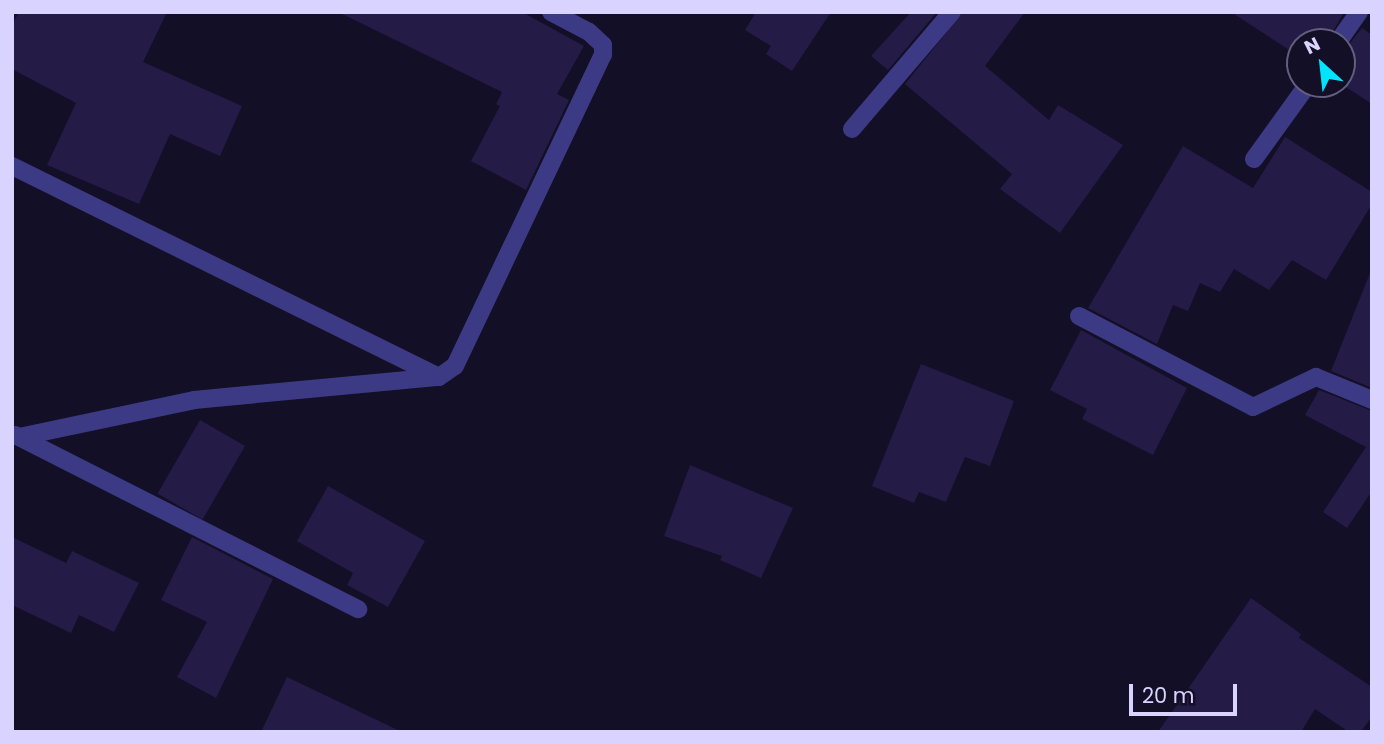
<!DOCTYPE html>
<html>
<head>
<meta charset="utf-8">
<style>
  body { margin:0 }
  #map { position:relative; width:1384px; height:744px; overflow:hidden; background:#130f26; font-family:Poppins,sans-serif }
  div>[style] { position:absolute }
  .building>* { inset:0; background:#241b47; transform-origin:0 0 }
  .street>* { height:18px; margin:-9px; padding:0 9px; transform-origin:9px; border-radius:9px; background:#3d3a85 }
  span { translate:-50% -50%; white-space:nowrap; text-align:center; line-height:1.15; -webkit-text-stroke:7px #130f26; paint-order:stroke }
  .frame { position:absolute; inset:0; border:14px solid #d9d4ff; pointer-events:none }
  .north { position:absolute; left:1286px; top:28px; width:70px; height:70px; box-sizing:border-box; background:#130f26; border:2px solid #625e7d; border-radius:50%; rotate:333deg; font-size:19px; font-weight:700; line-height:28px; text-align:center; color:#d9d4ff }
  .north::after { content:''; display:block; margin:auto; width:24px; height:32px; background:#00e5ff; clip-path:polygon(50% 0,100% 100%,50% 72%,0 100%) }
  .scale { position:absolute; left:1129px; top:684px; width:108px; height:32px; box-sizing:border-box; border:4px solid #d9d4ff; border-top:0; padding-left:9px; font-size:21px; line-height:24px; white-space:nowrap; color:#d9d4ff; -webkit-text-stroke:5px #130f26; paint-order:stroke }
</style>
</head>
<body>
<div id="map">
  <div class="building">
    <i style="clip-path:polygon(19px 12px,167px 12px,143px 62px,242px 106px,220px 156px,170px 134px,139px 204px,47px 165px,76px 103px,12px 69px,12px 25px)"></i>
    <i style="clip-path:polygon(338px 12px,522px 12px,584px 46px,557px 94px,569px 100px,526px 190px,471px 161px,500px 106px,496px 104px,502px 92px)"></i>
    <i style="clip-path:polygon(756px 12px,831px 12px,792px 71px,766px 54px,771px 46px,745px 30px)"></i>
    <i style="clip-path:polygon(911px 12px,937px 12px,888px 70px,871px 56px)"></i>
    <i style="clip-path:polygon(963px 12px,1025px 12px,985px 66px,1049px 120px,1058px 105px,1123px 145px,1060px 233px,1000px 189px,1012px 174px,905px 84px)"></i>
    <i style="clip-path:polygon(1231px 12px,1341px 12px,1343px 14px,1327px 42px,1300px 42px,1300px 57px)"></i>
    <i style="clip-path:polygon(1362px 28px,1372px 35px,1372px 104px,1341px 84px,1342px 53px)"></i>
    <i style="clip-path:polygon(1285px 137px,1372px 192px,1372px 204px,1326px 280px,1292px 260px,1269px 290px,1234px 269px,1220px 292px,1200px 283px,1188px 311px,1173px 305px,1157px 344px,1088px 308px,1183px 146px,1253px 188px)"></i>
    <i style="clip-path:polygon(1370px 273px,1372px 273px,1372px 388px,1331px 371px)"></i>
    <i style="clip-path:polygon(1081px 330px,1187px 388px,1153px 455px,1082px 419px,1087px 409px,1050px 390px)"></i>
    <i style="clip-path:polygon(921px 364px,1014px 401px,990px 466px,965px 457px,946px 502px,919px 492px,914px 503px,872px 486px)"></i>
    <i style="clip-path:polygon(1319px 390px,1372px 411px,1372px 491px,1347px 528px,1323px 512px,1366px 447px,1305px 415px)"></i>
    <i style="left:200px;top:420px;width:52px;height:85px;rotate:30deg"></i>
    <i style="clip-path:polygon(690px 465px,793px 508px,761px 578px,720px 560px,722px 556px,664px 536px)"></i>
    <i style="clip-path:polygon(328px 486px,425px 541px,388px 607px,347px 585px,353px 573px,297px 541px)"></i>
    <i style="clip-path:polygon(12px 537px,66px 563px,72px 551px,139px 583px,114px 632px,79px 615px,71px 633px,12px 605px)"></i>
    <i style="clip-path:polygon(192px 537px,273px 579px,216px 698px,177px 677px,207px 622px,161px 600px)"></i>
    <i style="clip-path:polygon(1251px 598px,1301px 634px,1299px 638px,1372px 687px,1372px 716px,1361px 732px,1349px 732px,1315px 709px,1301px 732px,1158px 732px)"></i>
    <i style="clip-path:polygon(287px 677px,402px 732px,261px 732px)"></i>
  </div>
  <div class="street">
    <i style="left:1338px;top:42px;width:37px;rotate:-55deg"></i>
    <i style="left:852px;top:129px;width:154px;rotate:-49.5deg"></i>
    <i style="left:1254px;top:159px;width:92px;rotate:-54.2deg"></i>
    <i style="left:12px;top:166px;width:476px;rotate:26.3deg"></i>
    <i style="left:1079px;top:316px;width:196px;rotate:27.6deg"></i>
    <i style="left:1253px;top:407px;width:70px;rotate:-25.5deg"></i>
    <i style="left:1316px;top:377px;width:61px;rotate:22.3deg"></i>
    <i style="left:15px;top:435px;width:385px;rotate:26.9deg"></i>
    <i style="left:19px;top:437px;width:179px;rotate:-11.9deg"></i>
    <i style="left:194px;top:400px;width:246px;rotate:-5.4deg"></i>
    <i style="left:439px;top:377px;width:19px;rotate:-35deg"></i>
    <i style="left:455px;top:366px;width:344px;rotate:-64.6deg"></i>
    <i style="left:603px;top:55px;width:10px;rotate:-90deg"></i>
    <i style="left:603px;top:45px;width:19px;rotate:-137deg"></i>
    <i style="left:589px;top:32px;width:43px;rotate:-152.2deg"></i>
  </div>
  <div class="frame"></div>
  <div class="north">N</div>
  <div class="scale">20 m</div>
</div>
</body>
</html>
